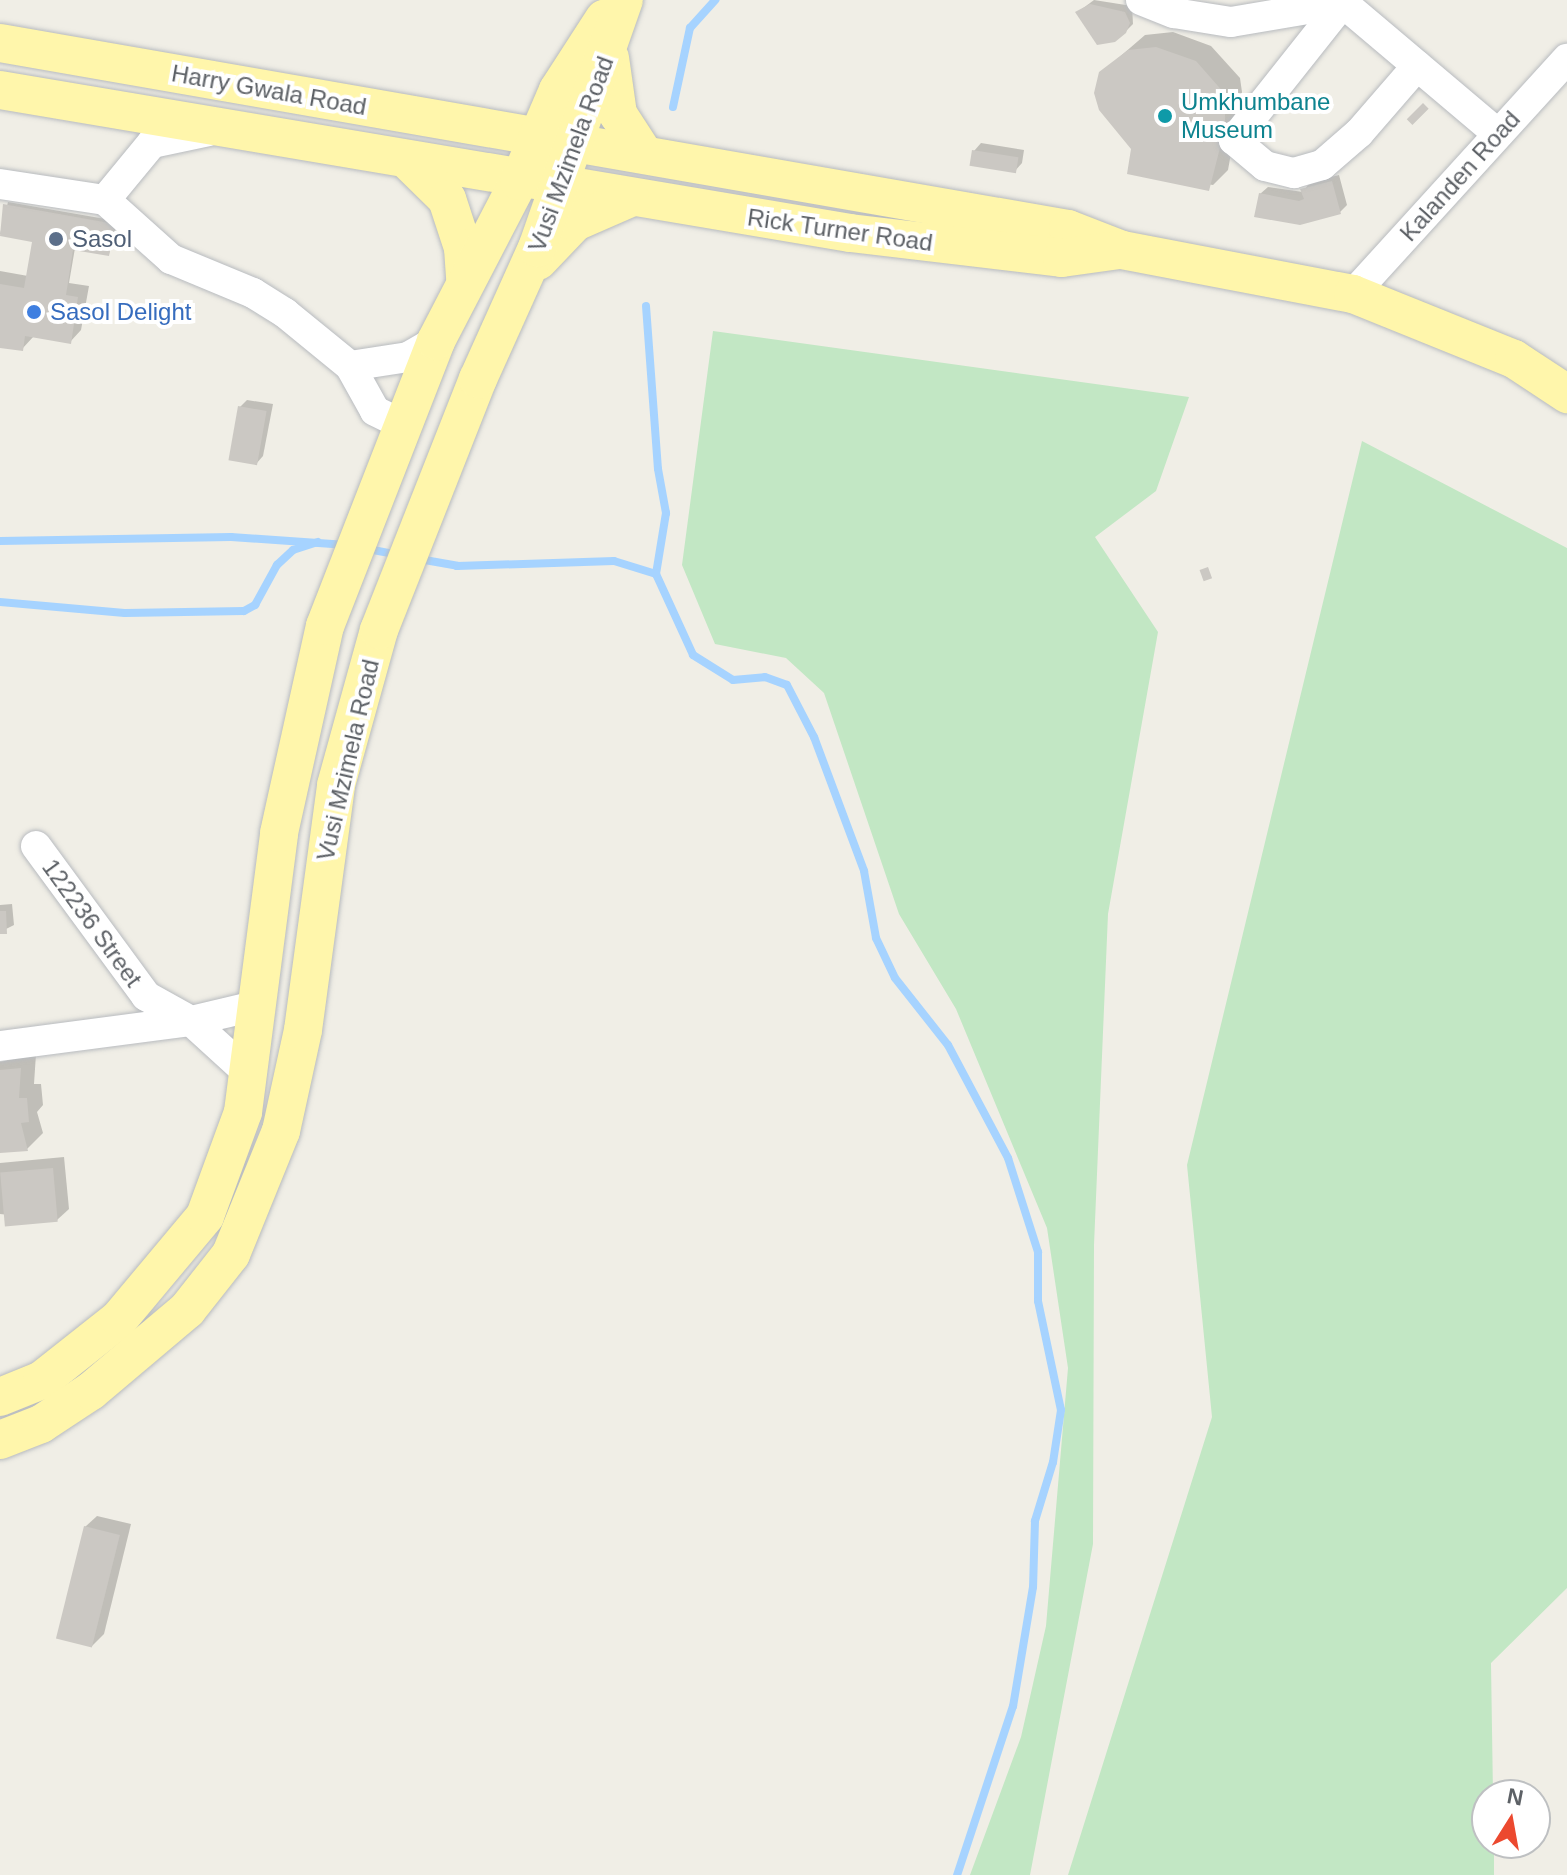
<!DOCTYPE html>
<html>
<head>
<meta charset="utf-8">
<style>
  body { margin:0 }
  #map { position:relative; width:1567px; height:1875px; overflow:hidden; background:#f0eee6; font-family:Helvetica,sans-serif }
  div>[style] { position:absolute }
  .green>* { inset:0; background:#c2e7c4 }
  .shadow>* { inset:0; background:#0003 }
  .stream>* { height:8px; margin:-4px; padding:0 4px; transform-origin:4px; border-radius:4px; background:#a6d3ff }
  .building>* { inset:0; background:#cbc8c3; transform-origin:0 0 }
  .roads { filter:drop-shadow(0 0 2px #b8bbbf) drop-shadow(0 0 2px #b8bbbf) }
  .minor>* { height:30px; margin:-15px; padding:0 15px; transform-origin:15px; border-radius:15px; background:#fff }
  .major>* { height:38px; margin:-19px; padding:0 19px; transform-origin:19px; border-radius:19px; background:#fff6ab }
  .dots>* { width:22px; height:22px; translate:-50% -50%; box-sizing:border-box; border:4px solid #fff; border-radius:50% }
  span { translate:-50% -50%; white-space:nowrap; text-align:center; line-height:1.15; -webkit-text-stroke:8px #fff; paint-order:stroke }
  .street-label { font-size:24px; color:#5d6166 }
  .culture-label { font-size:24px; color:#0d838f }
  .left { translate:0 -50%; text-align:left }
  .service-label { font-size:24px; color:#4e5e75 }
  .shop-label { font-size:24px; color:#366cbe }
  .north { position:absolute; left:1471px; top:1779px; width:80px; height:80px; box-sizing:border-box; background:#fff; border:2px solid #bec0c2; border-radius:50%; rotate:11deg; font-size:22px; font-weight:700; line-height:32px; text-align:center; color:#5d6166 }
  .north::after { content:''; display:block; margin:auto; width:28px; height:36px; background:#ec492f; clip-path:polygon(50% 0,100% 100%,50% 72%,0 100%) }
</style>
</head>
<body>
<div id="map">
  <div class="green">
    <i style="clip-path:polygon(713px 331px,1189px 397px,1156px 491px,1095px 537px,1158px 632px,1108px 914px,1094px 1245px,1093px 1544px,1030px 1875px,970px 1875px,1021px 1737px,1046px 1626px,1068px 1368px,1047px 1228px,956px 1009px,899px 914px,824px 693px,786px 658px,715px 644px,682px 565px)"></i>
    <i style="clip-path:polygon(1362px 441px,1567px 548px,1567px 1588px,1491px 1663px,1493px 1795px,1487px 1795px,1487px 1843px,1494px 1843px,1494px 1875px,1068px 1875px,1212px 1417px,1187px 1165px)"></i>
  </div>
  <div class="shadow">
    <i style="clip-path:polygon(1094px 0,1132px 6px,1133px 24px,1125px 32px,1078px 12px)"></i>
    <i style="clip-path:polygon(1173px 32px,1211px 46px,1240px 78px,1242px 92px,1228px 170px,1213px 185px,1130px 172px,1133px 149px,1101px 73px,1145px 35px)"></i>
    <i style="clip-path:polygon(981px 143px,1024px 150px,1022px 163px,1015px 171px,974px 151px)"></i>
    <i style="clip-path:polygon(1339px 175px,1347px 205px,1340px 212px,1260px 194px,1268px 187px,1303px 192px,1310px 182px)"></i>
    <i style="clip-path:polygon(8px 202px,117px 221px,109px 254px,75px 248px,69px 283px,89px 286px,81px 330px,70px 342px,34px 336px,22px 349px,0 346px,0 271px,28px 276px,35px 240px,0 234px)"></i>
    <i style="clip-path:polygon(247px 400px,273px 404px,263px 456px,256px 464px,240px 407px)"></i>
    <i style="clip-path:polygon(12px 904px,14px 925px,0 932px,0 905px)"></i>
    <i style="clip-path:polygon(36px 1054px,34px 1084px,41px 1084px,43px 1105px,37px 1112px,43px 1133px,27px 1149px,0 1151px,0 1062px)"></i>
    <i style="clip-path:polygon(64px 1157px,69px 1209px,57px 1220px,0 1214px,0 1163px)"></i>
    <i style="clip-path:polygon(97px 1516px,131px 1524px,104px 1634px,92px 1646px,85px 1527px)"></i>
  </div>
  <div class="stream">
    <i style="left:673px;top:107px;width:81px;rotate:-77.9deg"></i>
    <i style="left:690px;top:28px;width:38px;rotate:-48deg"></i>
    <i style="left:646px;top:306px;width:163px;rotate:85.8deg"></i>
    <i style="left:658px;top:469px;width:45px;rotate:79.7deg"></i>
    <i style="left:666px;top:513px;width:62px;rotate:99.3deg"></i>
    <i style="left:0;top:541px;width:231px;rotate:-1deg"></i>
    <i style="left:231px;top:537px;width:116px;rotate:3.9deg"></i>
    <i style="left:368px;top:549px;width:31px;rotate:11deg"></i>
    <i style="left:419px;top:559px;width:39px;rotate:10deg"></i>
    <i style="left:457px;top:566px;width:157px;rotate:-1.8deg"></i>
    <i style="left:614px;top:561px;width:44px;rotate:17.2deg"></i>
    <i style="left:656px;top:574px;width:89px;rotate:65.4deg"></i>
    <i style="left:693px;top:655px;width:47px;rotate:32deg"></i>
    <i style="left:733px;top:680px;width:32px;rotate:-5deg"></i>
    <i style="left:765px;top:677px;width:23px;rotate:20deg"></i>
    <i style="left:787px;top:685px;width:59px;rotate:62.6deg"></i>
    <i style="left:814px;top:737px;width:143px;rotate:69.5deg"></i>
    <i style="left:864px;top:871px;width:68px;rotate:79.8deg"></i>
    <i style="left:876px;top:938px;width:44px;rotate:64.6deg"></i>
    <i style="left:895px;top:978px;width:85px;rotate:51.7deg"></i>
    <i style="left:948px;top:1045px;width:128px;rotate:62deg"></i>
    <i style="left:1008px;top:1158px;width:99px;rotate:72.3deg"></i>
    <i style="left:1038px;top:1252px;width:49px;rotate:90deg"></i>
    <i style="left:1038px;top:1301px;width:111px;rotate:78.1deg"></i>
    <i style="left:1061px;top:1410px;width:53px;rotate:98.7deg"></i>
    <i style="left:1053px;top:1462px;width:62px;rotate:107deg"></i>
    <i style="left:1035px;top:1521px;width:66px;rotate:91.7deg"></i>
    <i style="left:1033px;top:1587px;width:121px;rotate:99.5deg"></i>
    <i style="left:1013px;top:1706px;width:178px;rotate:108.3deg"></i>
    <i style="left:0;top:602px;width:125px;rotate:5deg"></i>
    <i style="left:125px;top:613px;width:119px;rotate:-1deg"></i>
    <i style="left:244px;top:611px;width:13px;rotate:-29deg"></i>
    <i style="left:255px;top:605px;width:46px;rotate:-61.2deg"></i>
    <i style="left:277px;top:565px;width:22px;rotate:-43deg"></i>
    <i style="left:293px;top:550px;width:26px;rotate:-18deg"></i>
  </div>
  <div class="building">
    <i style="clip-path:polygon(1090px 4px,1125px 12px,1130px 23px,1126px 33px,1115px 42px,1097px 45px,1075px 12px)"></i>
    <i style="clip-path:polygon(1156px 47px,1196px 61px,1225px 94px,1225px 128px,1209px 191px,1127px 174px,1131px 149px,1099px 110px,1094px 93px,1099px 72px,1128px 50px)"></i>
    <i style="left:1423px;top:103px;width:8px;height:23px;rotate:45deg"></i>
    <i style="left:972px;top:150px;width:47px;height:16px;rotate:9deg"></i>
    <i style="clip-path:polygon(1332px 181px,1341px 214px,1300px 225px,1254px 217px,1259px 193px,1299px 201px,1304px 199px,1300px 189px)"></i>
    <i style="clip-path:polygon(3px 204px,115px 224px,109px 256px,73px 250px,66px 295px,78px 297px,71px 344px,25px 336px,23px 351px,0 348px,0 284px,24px 288px,32px 242px,0 236px)"></i>
    <i style="left:238px;top:406px;width:29px;height:55px;rotate:10deg"></i>
    <i style="left:1208px;top:567px;width:12px;height:9px;rotate:70deg"></i>
    <i style="clip-path:polygon(0 911px,6px 911px,7px 934px,0 934px)"></i>
    <i style="clip-path:polygon(21px 1068px,19px 1098px,27px 1098px,29px 1122px,21px 1123px,28px 1151px,0 1153px,0 1070px)"></i>
    <i style="left:53px;top:1168px;width:54px;height:53px;rotate:85deg"></i>
    <i style="left:84px;top:1526px;width:37px;height:116px;rotate:14deg"></i>
  </div>
  <div class="roads">
    <div class="minor">
      <i style="left:1141px;top:0;width:35px;rotate:22deg"></i>
      <i style="left:1174px;top:13px;width:58px;rotate:9deg"></i>
      <i style="left:1231px;top:22px;width:114px;rotate:-9.6deg"></i>
      <i style="left:1343px;top:3px;width:203px;rotate:40.2deg"></i>
      <i style="left:1345px;top:0;width:179px;rotate:128.4deg"></i>
      <i style="left:1234px;top:140px;width:40px;rotate:40deg"></i>
      <i style="left:1265px;top:166px;width:30px;rotate:14deg"></i>
      <i style="left:1294px;top:173px;width:29px;rotate:-16deg"></i>
      <i style="left:1322px;top:165px;width:49px;rotate:-40.9deg"></i>
      <i style="left:1359px;top:133px;width:89px;rotate:-49.1deg"></i>
      <i style="left:0;top:184px;width:106px;rotate:8.7deg"></i>
      <i style="left:105px;top:200px;width:89px;rotate:41.8deg"></i>
      <i style="left:171px;top:259px;width:89px;rotate:22.5deg"></i>
      <i style="left:253px;top:293px;width:38px;rotate:32deg"></i>
      <i style="left:285px;top:313px;width:84px;rotate:39.2deg"></i>
      <i style="left:350px;top:366px;width:51px;rotate:60.9deg"></i>
      <i style="left:375px;top:411px;width:32px;rotate:26deg"></i>
      <i style="left:105px;top:200px;width:74px;rotate:-50.5deg"></i>
      <i style="left:152px;top:143px;width:58px;rotate:-11.9deg"></i>
      <i style="left:1353px;top:294px;width:318px;rotate:-47.7deg"></i>
      <i style="left:350px;top:366px;width:59px;rotate:-8.8deg"></i>
      <i style="left:408px;top:357px;width:32px;rotate:-30deg"></i>
      <i style="left:36px;top:846px;width:186px;rotate:53.7deg"></i>
      <i style="left:146px;top:996px;width:51px;rotate:29.1deg"></i>
      <i style="left:191px;top:1021px;width:76px;rotate:42.3deg"></i>
      <i style="left:0;top:1046px;width:193px;rotate:-7.5deg"></i>
      <i style="left:191px;top:1021px;width:66px;rotate:-13.2deg"></i>
    </div>
    <div class="major">
      <i style="left:0;top:43px;width:1084px;rotate:9.88deg"></i>
      <i style="left:1068px;top:229px;width:58px;rotate:21.3deg"></i>
      <i style="left:1122px;top:250px;width:235px;rotate:10.8deg"></i>
      <i style="left:1353px;top:294px;width:174px;rotate:22deg"></i>
      <i style="left:1514px;top:359px;width:64px;rotate:33.4deg"></i>
      <i style="left:610px;top:58px;width:57px;rotate:81.9deg"></i>
      <i style="left:618px;top:114px;width:48px;rotate:57deg"></i>
      <i style="left:0;top:90px;width:862px;rotate:9.55deg"></i>
      <i style="left:850px;top:233px;width:213px;rotate:6.7deg"></i>
      <i style="left:1062px;top:258px;width:58px;rotate:-8deg"></i>
      <i style="left:406px;top:159px;width:57px;rotate:44.3deg"></i>
      <i style="left:447px;top:199px;width:52px;rotate:71.9deg"></i>
      <i style="left:463px;top:248px;width:32px;rotate:86deg"></i>
      <i style="left:538px;top:261px;width:54px;rotate:-46.5deg"></i>
      <i style="left:575px;top:222px;width:60px;rotate:-23.6deg"></i>
      <i style="left:0;top:1397px;width:45px;rotate:-22deg"></i>
      <i style="left:42px;top:1380px;width:98px;rotate:-38.4deg"></i>
      <i style="left:119px;top:1319px;width:134px;rotate:-50.1deg"></i>
      <i style="left:205px;top:1216px;width:111px;rotate:-69.9deg"></i>
      <i style="left:243px;top:1112px;width:281px;rotate:-82.6deg"></i>
      <i style="left:279px;top:833px;width:212px;rotate:-77.5deg"></i>
      <i style="left:325px;top:626px;width:306px;rotate:-68.7deg"></i>
      <i style="left:436px;top:341px;width:180px;rotate:-62.6deg"></i>
      <i style="left:519px;top:181px;width:99px;rotate:-66.8deg"></i>
      <i style="left:558px;top:90px;width:85px;rotate:-57.1deg"></i>
      <i style="left:0;top:1440px;width:44px;rotate:-21.3deg"></i>
      <i style="left:41px;top:1424px;width:60px;rotate:-33.4deg"></i>
      <i style="left:91px;top:1391px;width:126px;rotate:-40.2deg"></i>
      <i style="left:187px;top:1310px;width:71px;rotate:-51.8deg"></i>
      <i style="left:231px;top:1254px;width:133px;rotate:-67.9deg"></i>
      <i style="left:281px;top:1131px;width:103px;rotate:-77.7deg"></i>
      <i style="left:303px;top:1030px;width:247px;rotate:-82.3deg"></i>
      <i style="left:336px;top:785px;width:161px;rotate:-74.5deg"></i>
      <i style="left:379px;top:630px;width:270px;rotate:-68.5deg"></i>
      <i style="left:478px;top:379px;width:144px;rotate:-65.8deg"></i>
      <i style="left:537px;top:248px;width:263px;rotate:-70.7deg"></i>
    </div>
  </div>
  <div class="dots">
    <i style="left:1165px;top:116px;background:#0f9aa8"></i>
    <i style="left:56px;top:239px;background:#5c6f8a"></i>
    <i style="left:34px;top:312px;background:#3f7fe0"></i>
  </div>
  <div class="street-label">
    <span style="left:269px;top:90px;rotate:10deg">Harry Gwala Road</span>
    <span style="left:571px;top:154px;rotate:-70deg">Vusi Mzimela Road</span>
    <span style="left:1460px;top:176px;rotate:-48deg">Kalanden Road</span>
    <span style="left:840px;top:230px;rotate:8deg">Rick Turner Road</span>
    <span style="left:348px;top:760px;rotate:-77deg">Vusi Mzimela Road</span>
    <span style="left:92px;top:923px;rotate:54deg">122236 Street</span>
  </div>
  <div class="culture-label">
    <span class="left" style="left:1181px;top:116px">Umkhumbane<br>Museum</span>
  </div>
  <div class="service-label">
    <span class="left" style="left:72px;top:239px">Sasol</span>
  </div>
  <div class="shop-label">
    <span class="left" style="left:50px;top:312px">Sasol Delight</span>
  </div>
  <div class="north">N</div>
</div>
</body>
</html>
